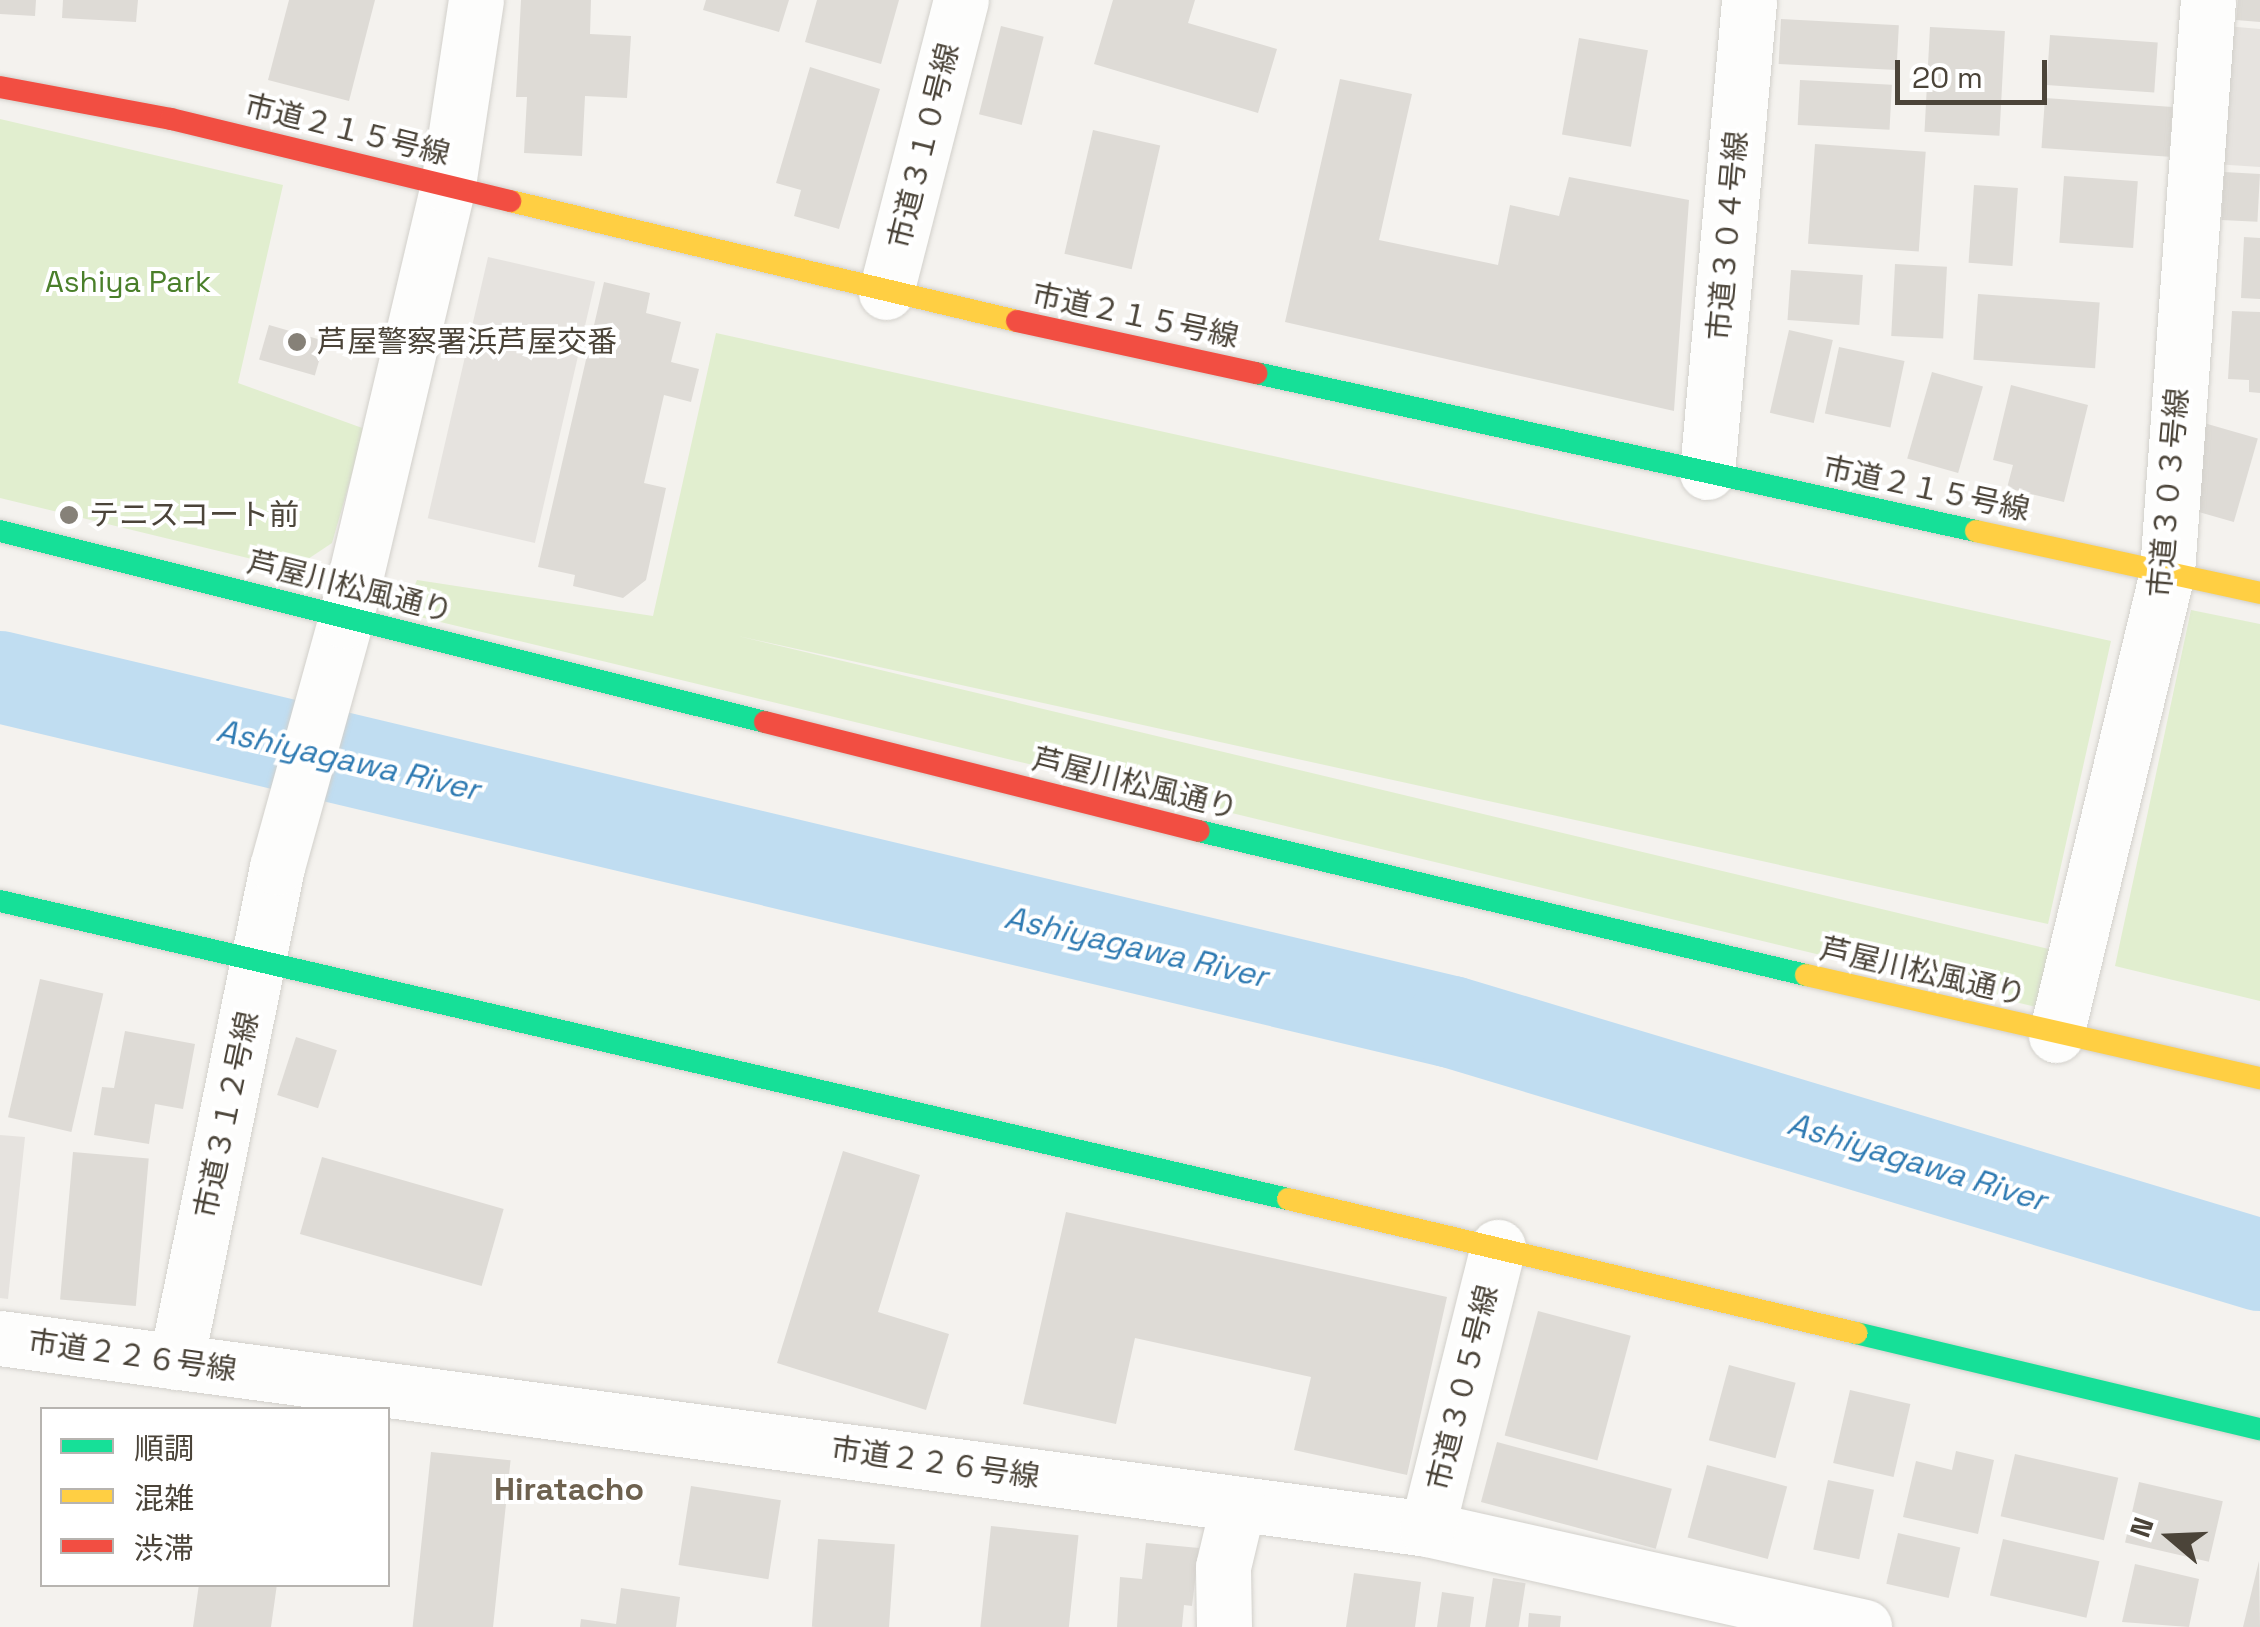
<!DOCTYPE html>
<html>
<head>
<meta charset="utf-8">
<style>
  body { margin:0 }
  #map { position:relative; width:2260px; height:1627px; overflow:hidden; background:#f4f2ee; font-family:"Space Grotesk","Noto Sans JP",sans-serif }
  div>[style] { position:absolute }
  .green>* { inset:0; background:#e1eecf }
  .parking>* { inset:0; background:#e6e3df; transform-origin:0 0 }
  .river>* { height:92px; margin:-46px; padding:0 46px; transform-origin:46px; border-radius:46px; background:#c0ddf1 }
  .building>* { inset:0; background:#dedbd6; transform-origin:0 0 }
  .roads { filter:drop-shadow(0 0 2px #d2d0cb) drop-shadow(0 0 2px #d2d0cb) }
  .street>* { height:55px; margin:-27.5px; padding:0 27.5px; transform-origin:27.5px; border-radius:27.5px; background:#fdfdfc }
  .fast>* { height:22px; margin:-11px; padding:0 11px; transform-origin:11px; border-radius:11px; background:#16e098 }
  .slow>* { height:22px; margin:-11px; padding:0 11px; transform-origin:11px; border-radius:11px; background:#ffcf43 }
  .jam>* { height:22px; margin:-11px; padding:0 11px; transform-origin:11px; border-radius:11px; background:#f24e42 }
  .dots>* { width:28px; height:28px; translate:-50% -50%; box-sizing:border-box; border:5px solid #fff; border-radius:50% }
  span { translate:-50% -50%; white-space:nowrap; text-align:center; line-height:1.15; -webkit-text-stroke:8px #fff; paint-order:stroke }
  .street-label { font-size:30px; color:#4b4439 }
  .park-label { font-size:30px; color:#4a7f2a }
  .poi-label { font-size:30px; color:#4b4439 }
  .left { translate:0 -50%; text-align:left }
  .water-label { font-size:32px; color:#2e7ab2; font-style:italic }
  .neighbourhood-label { font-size:32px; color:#6e6250; font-weight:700 }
  .legend { position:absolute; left:40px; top:1407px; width:350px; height:180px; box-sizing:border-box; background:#fff; border:2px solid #b7b4b0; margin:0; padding:12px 18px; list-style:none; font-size:30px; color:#4b4439 }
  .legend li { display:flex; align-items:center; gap:20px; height:50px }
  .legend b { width:50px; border:2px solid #b7b4b0 }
  .north { position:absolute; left:2120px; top:1487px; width:100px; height:100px; -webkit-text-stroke:8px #fff; paint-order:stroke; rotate:289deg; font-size:28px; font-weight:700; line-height:40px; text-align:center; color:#4b4439 }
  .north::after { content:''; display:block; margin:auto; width:35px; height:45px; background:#4b4439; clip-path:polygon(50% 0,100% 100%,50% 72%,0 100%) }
  .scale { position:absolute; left:1895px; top:60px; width:152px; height:45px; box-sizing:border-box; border:5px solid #4b4439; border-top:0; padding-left:12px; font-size:30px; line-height:35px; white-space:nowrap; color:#4b4439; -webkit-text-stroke:8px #fff; paint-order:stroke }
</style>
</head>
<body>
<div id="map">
  <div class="green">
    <i style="clip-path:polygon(0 119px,283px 185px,238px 383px,365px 429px,332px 543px,293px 569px,0 498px)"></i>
    <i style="clip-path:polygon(716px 333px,2111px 641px,2048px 924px,738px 636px,2053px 950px,2040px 1008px,403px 613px,417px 580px,653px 616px)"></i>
    <i style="clip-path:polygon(2191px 610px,2260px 624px,2260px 1001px,2115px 966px)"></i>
  </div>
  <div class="parking">
    <i style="clip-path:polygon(2226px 26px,2260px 29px,2260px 167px,2214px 164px)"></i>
    <i style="left:488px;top:257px;width:110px;height:268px;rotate:13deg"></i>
    <i style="clip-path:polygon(0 1135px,25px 1137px,8px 1299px,0 1298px)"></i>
  </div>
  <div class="river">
    <i style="left:0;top:677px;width:1492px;rotate:13.37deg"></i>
    <i style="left:1452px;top:1022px;width:844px;rotate:16.74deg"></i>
  </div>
  <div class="building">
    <i style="clip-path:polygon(0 0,36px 0,35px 16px,0 14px)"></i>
    <i style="clip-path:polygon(63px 0,138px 0,136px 22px,62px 18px)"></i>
    <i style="clip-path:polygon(289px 0,375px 0,349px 101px,268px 80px)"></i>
    <i style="clip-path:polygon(521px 0,591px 0,590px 34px,631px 36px,627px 98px,585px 96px,582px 156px,524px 153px,527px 97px,516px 97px)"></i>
    <i style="clip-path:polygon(706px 0,789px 0,779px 32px,703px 10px)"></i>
    <i style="clip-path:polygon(817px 0,899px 0,881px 64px,805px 42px)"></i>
    <i style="clip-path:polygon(1113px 0,1195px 0,1188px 23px,1277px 49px,1258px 113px,1094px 64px)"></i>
    <i style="clip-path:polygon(2238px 0,2260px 0,2260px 22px,2236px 20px)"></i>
    <i style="left:1781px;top:19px;width:118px;height:45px;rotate:3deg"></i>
    <i style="left:1001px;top:26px;width:44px;height:91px;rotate:14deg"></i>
    <i style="left:1930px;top:27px;width:75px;height:105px;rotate:3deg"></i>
    <i style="left:2050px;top:35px;width:108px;height:50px;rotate:4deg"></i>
    <i style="left:1579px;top:38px;width:70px;height:98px;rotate:10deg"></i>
    <i style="clip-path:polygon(810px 67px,880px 89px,839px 229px,794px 216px,801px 190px,776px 183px)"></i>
    <i style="clip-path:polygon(1340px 79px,1412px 94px,1379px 240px,1498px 265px,1510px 205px,1559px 216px,1569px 177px,1689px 200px,1674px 411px,1285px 322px)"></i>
    <i style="left:1800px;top:80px;width:92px;height:45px;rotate:3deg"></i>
    <i style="left:2045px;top:98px;width:128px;height:50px;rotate:4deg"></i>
    <i style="left:1093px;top:130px;width:69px;height:127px;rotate:13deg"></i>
    <i style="left:1815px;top:144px;width:111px;height:100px;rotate:4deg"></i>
    <i style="left:2224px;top:172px;width:36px;height:48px;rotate:3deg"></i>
    <i style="left:2064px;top:176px;width:74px;height:67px;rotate:4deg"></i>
    <i style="left:1974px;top:185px;width:44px;height:78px;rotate:4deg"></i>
    <i style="clip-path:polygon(2244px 237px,2260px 238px,2260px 299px,2241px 298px)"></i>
    <i style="left:1895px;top:264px;width:52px;height:72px;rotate:3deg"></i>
    <i style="left:1791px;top:270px;width:72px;height:50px;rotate:4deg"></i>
    <i style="clip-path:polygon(604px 282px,650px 293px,646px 313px,681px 322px,671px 362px,699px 369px,691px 402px,664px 395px,644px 483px,666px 488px,646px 580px,623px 598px,573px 586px,575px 575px,538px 567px)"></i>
    <i style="left:1978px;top:294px;width:122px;height:66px;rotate:4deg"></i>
    <i style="clip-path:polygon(2232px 311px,2260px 312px,2260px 393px,2249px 392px,2249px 380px,2228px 379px)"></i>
    <i style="left:269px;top:325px;width:58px;height:36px;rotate:16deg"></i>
    <i style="left:1789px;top:330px;width:45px;height:85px;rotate:13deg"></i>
    <i style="left:1839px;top:347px;width:67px;height:68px;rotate:12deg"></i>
    <i style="left:1932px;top:372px;width:53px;height:90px;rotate:16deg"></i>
    <i style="clip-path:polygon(2011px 385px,2088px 405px,2064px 502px,2007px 488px,2013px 465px,1993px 460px)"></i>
    <i style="left:2204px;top:423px;width:56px;height:87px;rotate:16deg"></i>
    <i style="left:40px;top:979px;width:65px;height:142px;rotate:13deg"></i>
    <i style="clip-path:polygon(125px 1031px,195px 1044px,183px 1109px,155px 1104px,149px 1144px,94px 1135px,102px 1087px,114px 1088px)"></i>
    <i style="left:296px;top:1037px;width:43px;height:61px;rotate:18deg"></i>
    <i style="clip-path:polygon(843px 1151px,920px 1175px,878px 1312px,949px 1334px,926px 1410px,777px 1363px)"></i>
    <i style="left:73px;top:1152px;width:76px;height:148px;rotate:5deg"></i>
    <i style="left:322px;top:1157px;width:189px;height:80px;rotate:16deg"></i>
    <i style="clip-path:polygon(1066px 1212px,1447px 1297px,1407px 1475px,1294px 1450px,1311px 1377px,1135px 1338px,1116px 1424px,1023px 1404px)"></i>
    <i style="left:1538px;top:1311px;width:96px;height:129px;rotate:15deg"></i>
    <i style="left:1729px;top:1365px;width:69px;height:78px;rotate:15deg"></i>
    <i style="left:1850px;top:1390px;width:62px;height:75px;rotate:13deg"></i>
    <i style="left:1497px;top:1442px;width:181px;height:62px;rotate:15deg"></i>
    <i style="clip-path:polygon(1956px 1451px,1994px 1460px,1978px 1534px,1903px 1517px,1916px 1461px,1952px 1470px)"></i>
    <i style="left:431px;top:1452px;width:80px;height:176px;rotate:6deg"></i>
    <i style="left:2015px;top:1454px;width:106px;height:64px;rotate:13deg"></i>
    <i style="left:1707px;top:1465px;width:83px;height:75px;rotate:15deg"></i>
    <i style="left:1828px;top:1480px;width:47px;height:71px;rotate:12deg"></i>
    <i style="left:2139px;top:1482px;width:86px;height:62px;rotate:13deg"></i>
    <i style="left:691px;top:1486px;width:91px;height:80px;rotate:9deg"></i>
    <i style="left:991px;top:1526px;width:88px;height:102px;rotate:6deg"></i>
    <i style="left:1898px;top:1533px;width:64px;height:52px;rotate:13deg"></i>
    <i style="left:818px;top:1539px;width:77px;height:88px;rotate:4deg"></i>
    <i style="left:2003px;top:1539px;width:99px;height:58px;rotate:13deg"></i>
    <i style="clip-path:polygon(1146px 1543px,1199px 1548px,1192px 1606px,1184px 1605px,1182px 1627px,1117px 1627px,1120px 1577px,1142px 1579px)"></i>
    <i style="clip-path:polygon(2259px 1561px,2260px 1627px,2243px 1627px)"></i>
    <i style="clip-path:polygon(2135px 1564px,2199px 1579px,2189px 1627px,2122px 1622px)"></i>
    <i style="clip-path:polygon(1354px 1573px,1421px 1582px,1415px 1627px,1346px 1627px)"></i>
    <i style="left:1493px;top:1578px;width:33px;height:50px;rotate:9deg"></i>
    <i style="clip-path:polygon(199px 1584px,277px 1584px,271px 1627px,193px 1627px)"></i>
    <i style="clip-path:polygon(621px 1588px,680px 1597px,676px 1627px,580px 1627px,581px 1619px,616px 1624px)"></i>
    <i style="clip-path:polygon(1442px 1592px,1474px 1597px,1470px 1627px,1437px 1627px)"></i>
    <i style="clip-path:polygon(1529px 1613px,1561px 1616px,1560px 1627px,1528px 1627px)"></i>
  </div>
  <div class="roads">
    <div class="street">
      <i style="left:886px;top:292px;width:301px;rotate:-75.6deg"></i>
      <i style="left:1707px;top:472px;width:474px;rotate:-84.9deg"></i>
      <i style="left:2056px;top:1035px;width:476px;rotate:-76.5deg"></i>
      <i style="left:2167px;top:572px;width:573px;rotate:-85.9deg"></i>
      <i style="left:0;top:1338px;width:1440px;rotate:7.62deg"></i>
      <i style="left:1427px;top:1529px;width:448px;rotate:12.6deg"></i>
      <i style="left:176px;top:1362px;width:505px;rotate:-78.47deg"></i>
      <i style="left:277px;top:867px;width:255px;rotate:-74.5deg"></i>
      <i style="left:345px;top:621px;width:448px;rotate:-76.7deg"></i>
      <i style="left:448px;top:185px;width:187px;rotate:-81.4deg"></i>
      <i style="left:1427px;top:1529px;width:291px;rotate:-75.9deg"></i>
      <i style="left:1224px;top:1627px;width:60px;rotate:-91deg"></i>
      <i style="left:1223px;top:1567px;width:65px;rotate:-76.6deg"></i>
    </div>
    <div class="fast">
      <i style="left:1256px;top:373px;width:737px;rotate:12.38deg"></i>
      <i style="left:0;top:531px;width:788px;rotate:14.02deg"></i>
      <i style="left:1199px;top:831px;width:624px;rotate:13.35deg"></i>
      <i style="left:0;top:901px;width:1322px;rotate:13.03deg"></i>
      <i style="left:1856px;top:1333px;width:415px;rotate:13.4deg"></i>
    </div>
    <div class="slow">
      <i style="left:510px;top:201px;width:521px;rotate:13.32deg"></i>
      <i style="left:1976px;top:531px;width:291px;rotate:12.3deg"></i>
      <i style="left:1806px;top:975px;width:466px;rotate:12.8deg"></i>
      <i style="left:1288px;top:1199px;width:584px;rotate:13.27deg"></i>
    </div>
    <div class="jam">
      <i style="left:0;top:87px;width:174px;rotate:10.6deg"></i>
      <i style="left:171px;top:119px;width:349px;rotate:13.6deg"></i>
      <i style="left:1017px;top:321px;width:245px;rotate:12.3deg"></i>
      <i style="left:765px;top:722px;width:447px;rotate:14.1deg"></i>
    </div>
  </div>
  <div class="dots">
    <i style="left:297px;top:342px;background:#868178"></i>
    <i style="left:69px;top:515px;background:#868178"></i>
  </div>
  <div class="street-label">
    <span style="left:347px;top:130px;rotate:14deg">市道２１５号線</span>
    <span style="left:924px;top:146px;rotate:-76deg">市道３１０号線</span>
    <span style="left:1728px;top:236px;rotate:-85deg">市道３０４号線</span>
    <span style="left:1135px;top:316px;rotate:12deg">市道２１５号線</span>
    <span style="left:1926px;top:489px;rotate:12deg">市道２１５号線</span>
    <span style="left:2169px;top:493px;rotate:-85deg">市道３０３号線</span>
    <span style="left:350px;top:587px;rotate:14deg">芦屋川松風通り</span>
    <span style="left:1135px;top:784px;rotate:14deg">芦屋川松風通り</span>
    <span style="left:1923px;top:972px;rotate:13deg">芦屋川松風通り</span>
    <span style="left:227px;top:1115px;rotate:-78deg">市道３１２号線</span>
    <span style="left:132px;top:1356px;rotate:8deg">市道２２６号線</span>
    <span style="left:1463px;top:1388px;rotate:-76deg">市道３０５号線</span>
    <span style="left:935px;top:1463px;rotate:8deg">市道２２６号線</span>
  </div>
  <div class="park-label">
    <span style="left:128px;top:282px">Ashiya Park</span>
  </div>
  <div class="poi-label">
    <span class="left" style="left:317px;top:342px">芦屋警察署浜芦屋交番</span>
    <span class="left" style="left:89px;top:515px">テニスコート前</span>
  </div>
  <div class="water-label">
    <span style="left:348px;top:760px;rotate:13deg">Ashiyagawa River</span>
    <span style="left:1136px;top:947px;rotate:13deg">Ashiyagawa River</span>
    <span style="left:1917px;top:1162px;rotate:17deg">Ashiyagawa River</span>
  </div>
  <div class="neighbourhood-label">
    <span style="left:569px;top:1489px">Hiratacho</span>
  </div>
  <ul class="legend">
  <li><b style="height:12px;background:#16e098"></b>順調</li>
  <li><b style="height:12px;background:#ffcf43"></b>混雑</li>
  <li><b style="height:12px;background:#f24e42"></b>渋滞</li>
  </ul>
  <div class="north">N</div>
  <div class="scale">20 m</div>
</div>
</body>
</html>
